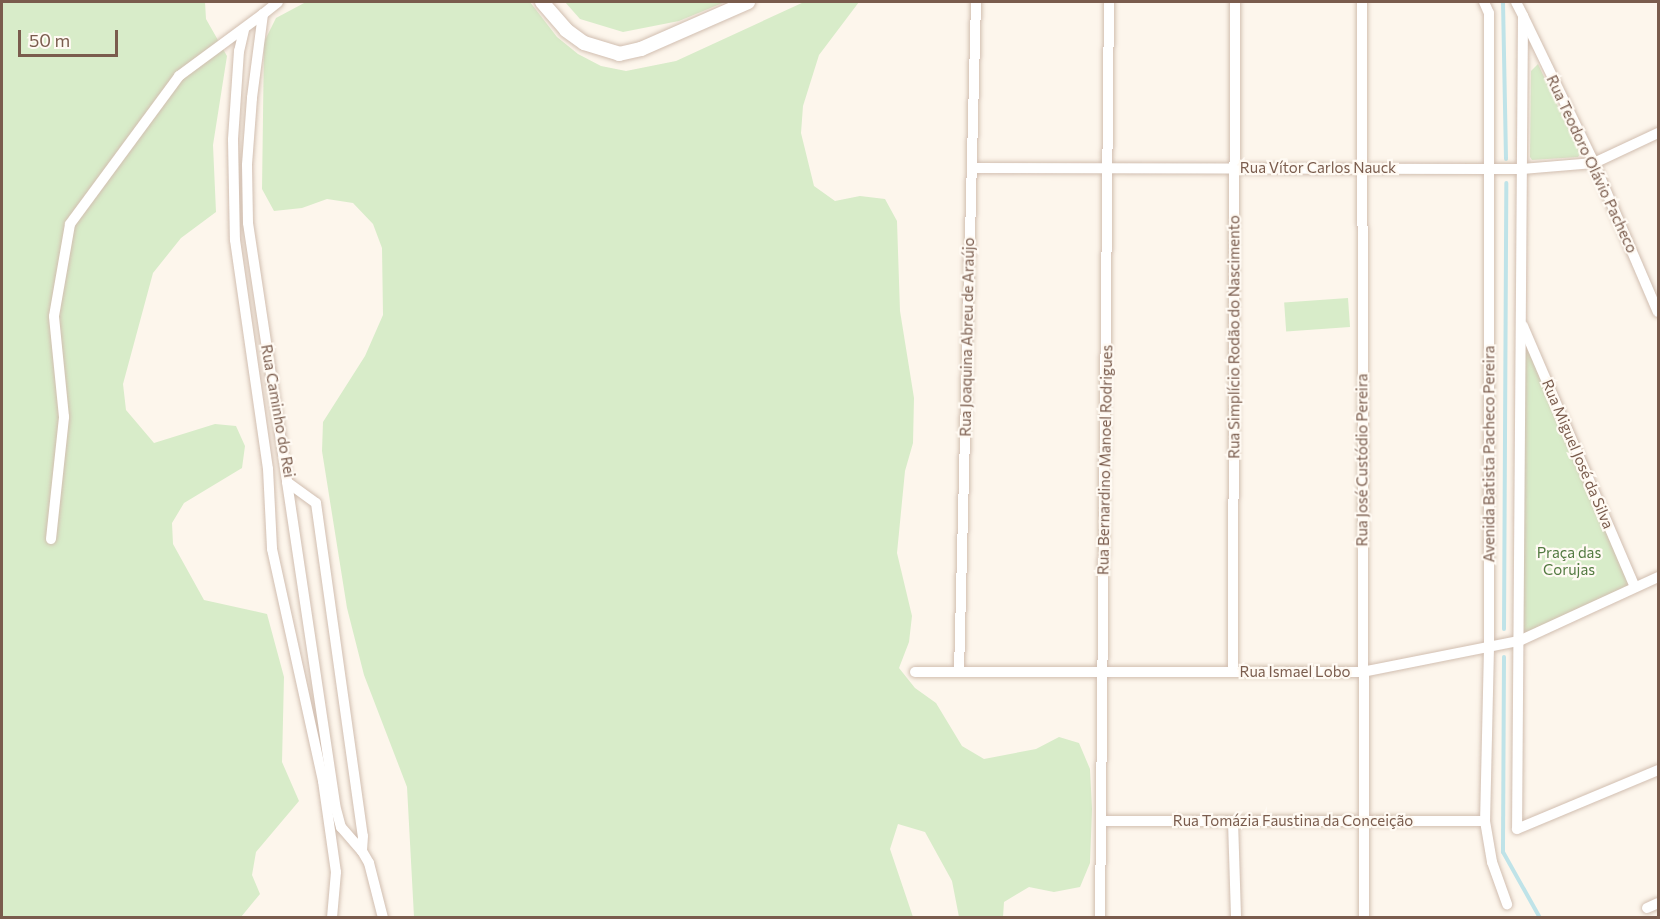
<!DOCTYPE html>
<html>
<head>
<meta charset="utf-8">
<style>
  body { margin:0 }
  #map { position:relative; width:1660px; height:919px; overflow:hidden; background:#fdf6ec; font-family:Commissioner,sans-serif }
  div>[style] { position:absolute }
  .green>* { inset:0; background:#d8ecc9; transform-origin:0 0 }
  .stream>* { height:4px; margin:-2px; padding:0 2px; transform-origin:2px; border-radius:2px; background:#bfe3e8 }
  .roads { filter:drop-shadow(0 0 2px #d1beb0) drop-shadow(0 0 2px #d1beb0) }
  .minor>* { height:10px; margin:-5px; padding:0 5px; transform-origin:5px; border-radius:5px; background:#fff }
  .tertiary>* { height:14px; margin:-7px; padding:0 7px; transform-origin:7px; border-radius:7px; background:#fff }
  span { translate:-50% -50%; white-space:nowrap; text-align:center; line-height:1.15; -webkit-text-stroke:4.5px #fffaf3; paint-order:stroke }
  .street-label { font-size:15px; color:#7a5c4d }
  .park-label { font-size:15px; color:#537a41 }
  .frame { position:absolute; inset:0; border:3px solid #7a5c4d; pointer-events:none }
  .scale { position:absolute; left:18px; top:30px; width:100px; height:27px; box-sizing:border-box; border:3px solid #7a5c4d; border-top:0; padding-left:8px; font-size:18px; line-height:21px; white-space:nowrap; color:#7a5c4d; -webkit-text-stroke:4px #fffaf3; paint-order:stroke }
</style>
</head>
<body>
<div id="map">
  <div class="green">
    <i style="clip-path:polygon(2px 2px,205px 2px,206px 19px,227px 56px,213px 145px,216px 212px,181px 238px,153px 273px,123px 384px,126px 410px,154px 443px,215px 424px,236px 426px,245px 446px,242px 468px,184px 503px,172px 523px,173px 544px,204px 600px,267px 614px,284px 677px,282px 762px,299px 801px,256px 852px,252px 875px,260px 894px,241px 917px,2px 918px)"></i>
    <i style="clip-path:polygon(306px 2px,530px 2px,557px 37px,578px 54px,601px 66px,626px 71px,676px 61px,804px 2px,859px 2px,819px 55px,803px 106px,801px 133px,814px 186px,835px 201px,860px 196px,885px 199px,897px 221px,900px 311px,914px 398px,913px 443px,905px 471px,897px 553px,912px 616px,909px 642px,899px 668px,915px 688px,936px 703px,962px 746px,984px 759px,1036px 749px,1059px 737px,1079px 743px,1090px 769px,1092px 809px,1090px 863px,1080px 887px,1054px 892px,1029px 887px,1004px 902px,1003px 917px,959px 917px,952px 881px,925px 832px,898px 824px,890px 849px,913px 917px,414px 917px,407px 787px,364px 675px,347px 608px,322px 451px,323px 422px,365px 356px,383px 315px,382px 248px,373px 224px,353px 203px,327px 199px,302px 208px,274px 211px,262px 189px,264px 42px,276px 18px)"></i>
    <i style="clip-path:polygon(565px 2px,725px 2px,679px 21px,623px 32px,580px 19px)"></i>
    <i style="clip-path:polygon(1538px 64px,1580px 154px,1578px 157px,1532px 160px,1530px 157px,1531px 71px)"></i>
    <i style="left:1348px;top:298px;width:29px;height:64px;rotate:86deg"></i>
    <i style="clip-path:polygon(1521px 322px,1632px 584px,1521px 637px)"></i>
  </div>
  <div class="stream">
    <i style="left:1503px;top:2px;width:157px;rotate:88.9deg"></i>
    <i style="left:1504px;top:629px;width:446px;rotate:-89.7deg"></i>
    <i style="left:1504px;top:657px;width:195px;rotate:90.3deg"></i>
    <i style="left:1503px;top:852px;width:76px;rotate:60.7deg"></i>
  </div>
  <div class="roads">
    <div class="minor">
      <i style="left:278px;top:2px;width:19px;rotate:141deg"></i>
      <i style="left:263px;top:14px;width:85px;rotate:97.5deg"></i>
      <i style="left:252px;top:98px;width:67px;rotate:94.3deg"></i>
      <i style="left:247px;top:165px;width:58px;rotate:89deg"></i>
      <i style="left:248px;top:223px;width:262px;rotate:81.4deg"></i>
      <i style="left:287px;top:482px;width:36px;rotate:36deg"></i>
      <i style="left:316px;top:503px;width:336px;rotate:82deg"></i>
      <i style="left:363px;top:836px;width:15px;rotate:94deg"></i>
      <i style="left:362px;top:851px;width:14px;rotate:60deg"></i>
      <i style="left:369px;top:863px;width:57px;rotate:75.7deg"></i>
      <i style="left:1362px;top:2px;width:916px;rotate:89.87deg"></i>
      <i style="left:1484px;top:2px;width:12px;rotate:66deg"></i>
      <i style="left:1489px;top:13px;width:635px;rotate:90deg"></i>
      <i style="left:1489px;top:648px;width:173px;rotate:91.3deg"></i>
      <i style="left:1485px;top:821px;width:42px;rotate:80.3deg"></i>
      <i style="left:1492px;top:862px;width:45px;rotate:70.3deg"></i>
      <i style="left:1516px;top:2px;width:16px;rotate:63deg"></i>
      <i style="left:1523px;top:16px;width:813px;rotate:90.42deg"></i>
      <i style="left:1517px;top:829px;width:153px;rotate:-22.7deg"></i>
      <i style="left:1524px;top:18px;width:161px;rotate:64.2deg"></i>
      <i style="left:1594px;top:163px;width:162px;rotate:66.8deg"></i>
      <i style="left:244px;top:30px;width:22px;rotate:103deg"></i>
      <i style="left:239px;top:51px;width:89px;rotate:93.9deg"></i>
      <i style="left:233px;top:140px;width:100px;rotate:88.9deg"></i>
      <i style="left:235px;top:240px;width:231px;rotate:81.8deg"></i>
      <i style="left:268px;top:469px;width:80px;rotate:87.1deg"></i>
      <i style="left:272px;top:549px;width:238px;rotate:77.6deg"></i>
      <i style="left:323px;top:781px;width:92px;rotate:81.9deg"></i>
      <i style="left:336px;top:872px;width:46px;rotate:95deg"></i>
      <i style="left:972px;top:168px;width:550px;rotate:0.1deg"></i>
      <i style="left:1522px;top:169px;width:72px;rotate:-4.8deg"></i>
      <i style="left:1594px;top:163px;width:71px;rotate:-25.1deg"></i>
      <i style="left:1523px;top:326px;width:284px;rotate:66.8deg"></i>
      <i style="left:287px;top:482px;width:327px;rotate:81.5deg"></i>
      <i style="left:335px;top:805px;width:23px;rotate:75deg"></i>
      <i style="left:341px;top:827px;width:32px;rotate:49deg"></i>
      <i style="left:51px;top:539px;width:123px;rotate:-83.9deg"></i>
      <i style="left:64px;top:417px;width:101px;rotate:-95.7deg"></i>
      <i style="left:54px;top:316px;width:93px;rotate:-80.1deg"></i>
      <i style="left:70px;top:224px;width:184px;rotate:-53.6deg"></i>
      <i style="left:179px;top:76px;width:104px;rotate:-36.4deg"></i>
      <i style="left:915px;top:672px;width:447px"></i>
      <i style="left:1362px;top:672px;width:160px;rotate:-11.2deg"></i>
      <i style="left:1519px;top:641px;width:153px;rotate:-24.7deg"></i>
      <i style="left:959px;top:672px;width:670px;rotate:-88.55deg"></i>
      <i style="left:1233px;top:672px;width:670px;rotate:-89.83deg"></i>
      <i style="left:1101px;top:821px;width:384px"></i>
      <i style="left:1233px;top:821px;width:97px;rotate:88.2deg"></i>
      <i style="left:1647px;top:908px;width:12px;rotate:-24deg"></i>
      <i style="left:1100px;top:918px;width:916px;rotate:-89.44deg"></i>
    </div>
    <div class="tertiary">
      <i style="left:542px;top:2px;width:37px;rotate:49deg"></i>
      <i style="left:566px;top:30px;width:22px;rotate:36deg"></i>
      <i style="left:584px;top:43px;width:37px;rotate:17deg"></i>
      <i style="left:619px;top:54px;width:23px;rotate:-13deg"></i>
      <i style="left:641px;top:49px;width:117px;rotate:-23.7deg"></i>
    </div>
  </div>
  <div class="street-label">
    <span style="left:1592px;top:164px;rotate:65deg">Rua Teodoro Olávio Pacheco</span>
    <span style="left:1318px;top:168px">Rua Vítor Carlos Nauck</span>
    <span style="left:967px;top:337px;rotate:-89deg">Rua Joaquina Abreu de Araújo</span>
    <span style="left:1234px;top:337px;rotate:-90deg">Rua Simplício Rodão do Nascimento</span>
    <span style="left:278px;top:411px;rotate:80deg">Rua Caminho do Rei</span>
    <span style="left:1489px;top:454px;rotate:-90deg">Avenida Batista Pacheco Pereira</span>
    <span style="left:1578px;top:454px;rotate:67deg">Rua Miguel José da Silva</span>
    <span style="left:1105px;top:460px;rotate:-89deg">Rua Bernardino Manoel Rodrigues</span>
    <span style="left:1362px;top:460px;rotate:-90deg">Rua José Custódio Pereira</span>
    <span style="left:1295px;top:672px">Rua Ismael Lobo</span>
    <span style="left:1293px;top:821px">Rua Tomázia Faustina da Conceição</span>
  </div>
  <div class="park-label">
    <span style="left:1569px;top:561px">Praça das<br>Corujas</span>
  </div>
  <div class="frame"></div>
  <div class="scale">50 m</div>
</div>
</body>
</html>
